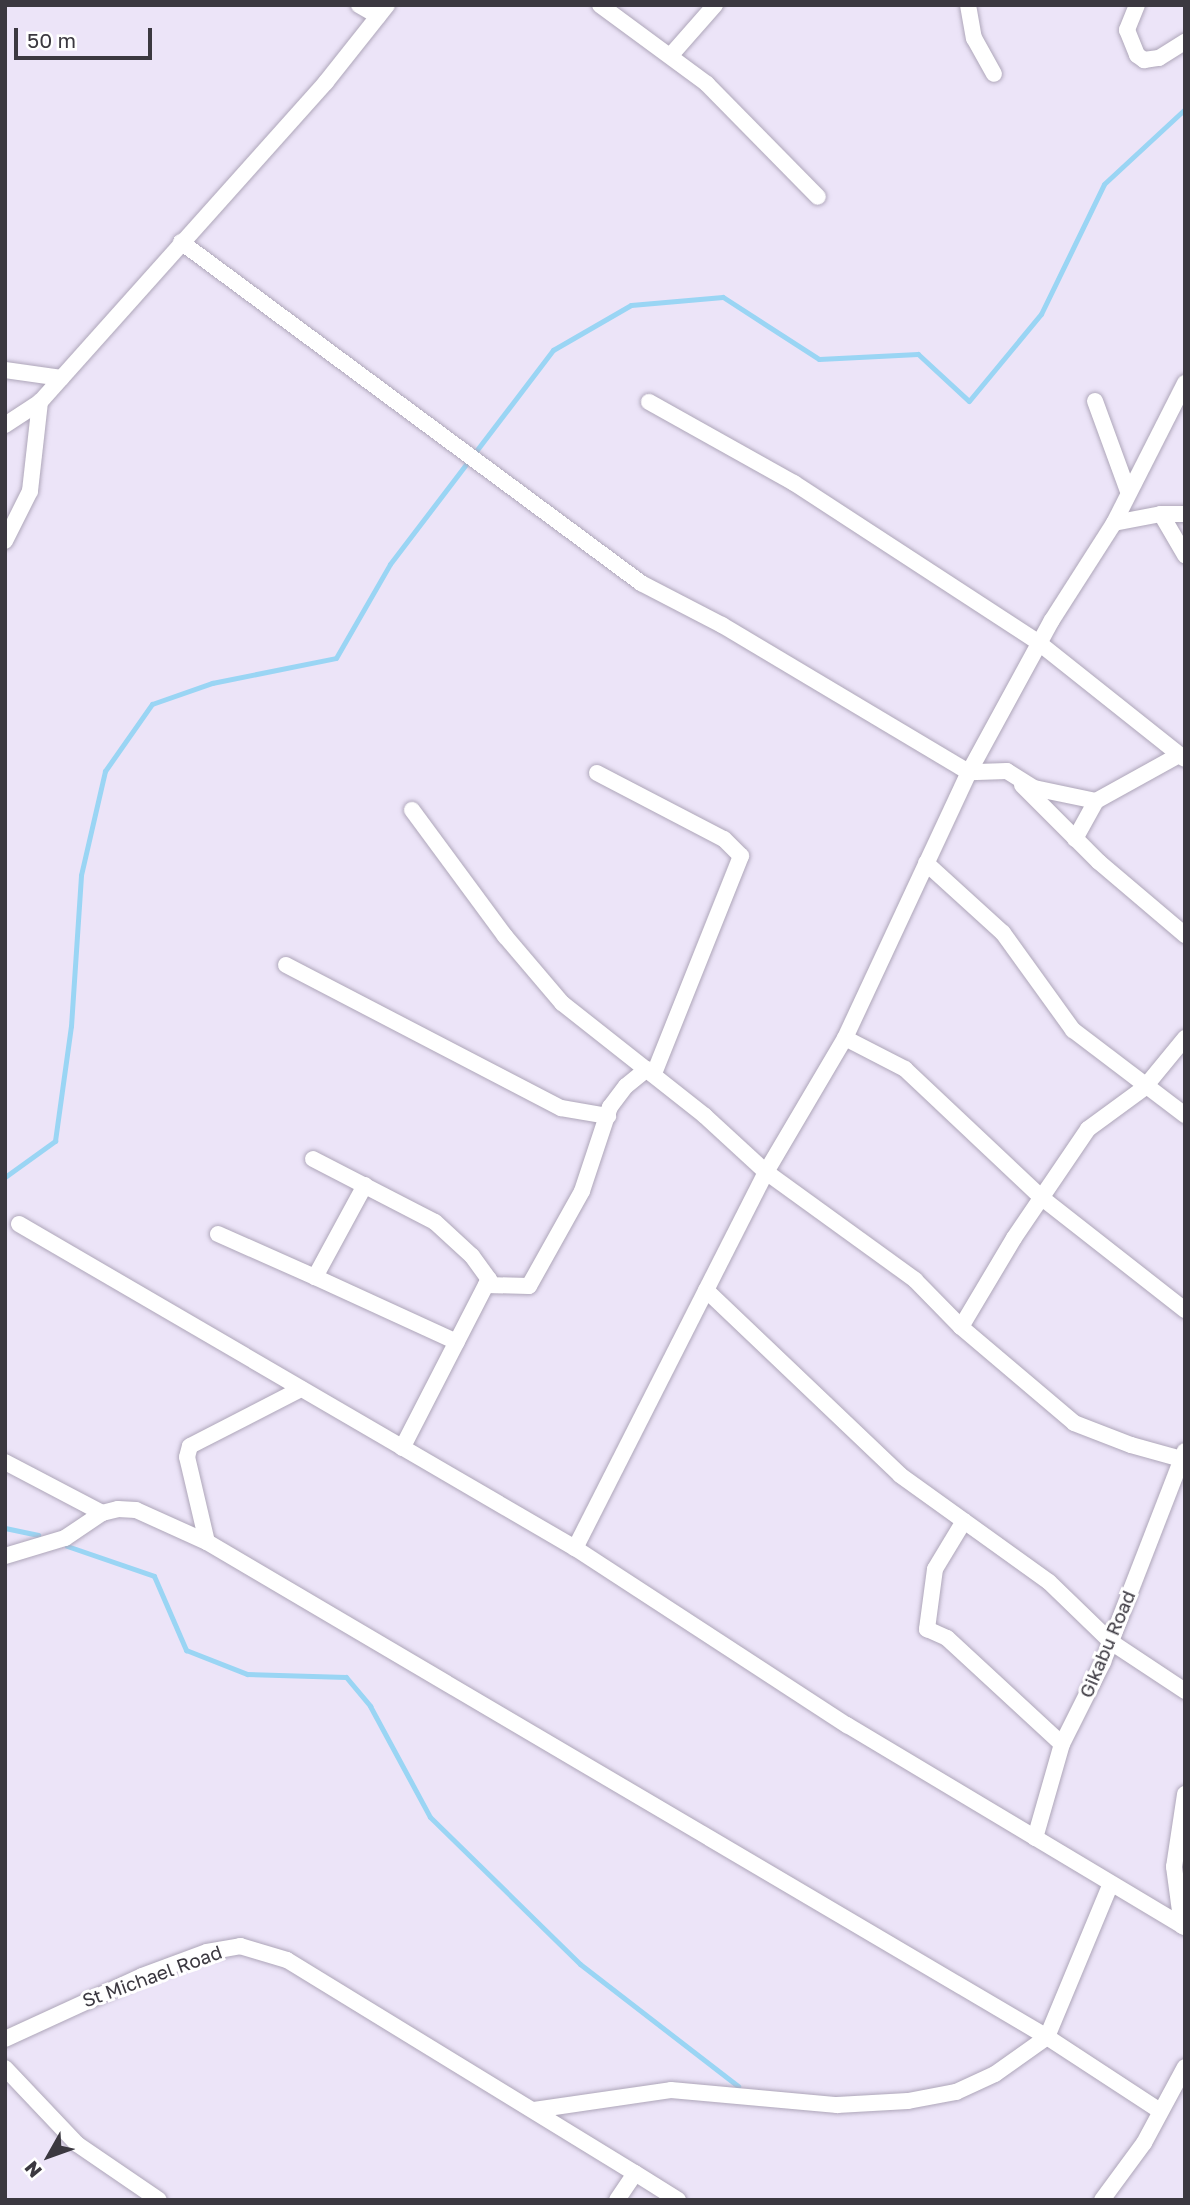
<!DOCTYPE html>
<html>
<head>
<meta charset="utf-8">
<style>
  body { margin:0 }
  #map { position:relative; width:1190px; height:2205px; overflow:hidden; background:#ece4f8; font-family:"Golos Text",sans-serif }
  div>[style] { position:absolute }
  .stream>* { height:5px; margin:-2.5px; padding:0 2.5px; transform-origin:2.5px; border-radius:2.5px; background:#9ad5f4 }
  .roads { filter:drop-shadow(0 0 2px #aea6b9) drop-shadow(0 0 2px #aea6b9) }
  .street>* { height:16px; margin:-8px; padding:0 8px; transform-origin:8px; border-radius:8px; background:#fff }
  span { translate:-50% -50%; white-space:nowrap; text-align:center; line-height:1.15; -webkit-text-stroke:6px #fff; paint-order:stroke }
  .street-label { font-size:19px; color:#3b3840 }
  .frame { position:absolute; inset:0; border:7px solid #3b3840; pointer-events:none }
  .north { position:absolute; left:14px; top:2121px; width:70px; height:70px; -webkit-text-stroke:5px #fff; paint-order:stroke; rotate:230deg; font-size:19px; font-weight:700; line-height:28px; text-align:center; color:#3b3840 }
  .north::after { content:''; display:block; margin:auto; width:24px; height:32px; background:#3b3840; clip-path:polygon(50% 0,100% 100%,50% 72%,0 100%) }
  .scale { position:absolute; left:14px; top:28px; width:138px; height:32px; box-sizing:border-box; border:4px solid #3b3840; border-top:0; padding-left:9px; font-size:21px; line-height:24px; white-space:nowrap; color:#3b3840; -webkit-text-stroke:5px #fff; paint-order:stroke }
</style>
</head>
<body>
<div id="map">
  <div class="stream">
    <i style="left:5px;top:1177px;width:62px;rotate:-35.8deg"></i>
    <i style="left:55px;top:1141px;width:116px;rotate:-82.1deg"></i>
    <i style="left:71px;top:1026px;width:151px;rotate:-86.2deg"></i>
    <i style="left:81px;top:875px;width:107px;rotate:-77deg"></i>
    <i style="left:105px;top:771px;width:82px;rotate:-55deg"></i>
    <i style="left:152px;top:704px;width:64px;rotate:-19.3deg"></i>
    <i style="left:212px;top:683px;width:126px;rotate:-11.4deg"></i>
    <i style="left:336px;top:658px;width:108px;rotate:-60.1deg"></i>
    <i style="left:390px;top:564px;width:269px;rotate:-52.7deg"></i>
    <i style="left:553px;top:350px;width:90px;rotate:-30deg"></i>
    <i style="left:631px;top:305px;width:92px;rotate:-5deg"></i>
    <i style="left:723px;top:297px;width:114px;rotate:32.9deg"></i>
    <i style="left:819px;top:359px;width:99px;rotate:-2.9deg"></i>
    <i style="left:918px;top:354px;width:69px;rotate:42.7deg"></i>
    <i style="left:969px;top:401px;width:113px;rotate:-50.4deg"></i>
    <i style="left:1041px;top:314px;width:144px;rotate:-64.1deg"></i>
    <i style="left:1104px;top:184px;width:110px;rotate:-42.8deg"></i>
    <i style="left:5px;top:1528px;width:34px;rotate:12deg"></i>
    <i style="left:67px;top:1546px;width:92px;rotate:19deg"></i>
    <i style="left:154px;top:1576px;width:81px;rotate:66.6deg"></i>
    <i style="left:186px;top:1650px;width:66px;rotate:21.5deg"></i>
    <i style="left:247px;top:1674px;width:99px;rotate:1.7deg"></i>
    <i style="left:346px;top:1677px;width:38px;rotate:50deg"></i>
    <i style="left:370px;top:1706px;width:126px;rotate:61.6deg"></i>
    <i style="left:430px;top:1817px;width:210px;rotate:44.4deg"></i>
    <i style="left:580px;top:1964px;width:200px;rotate:37.7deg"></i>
  </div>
  <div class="roads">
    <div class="street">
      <i style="left:359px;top:5px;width:22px;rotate:30deg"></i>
      <i style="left:600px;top:5px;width:133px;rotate:36.4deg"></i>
      <i style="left:707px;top:84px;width:158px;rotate:45.5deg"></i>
      <i style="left:968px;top:5px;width:34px;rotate:80deg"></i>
      <i style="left:974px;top:38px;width:41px;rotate:60.9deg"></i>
      <i style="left:1137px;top:5px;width:27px;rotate:112deg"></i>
      <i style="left:1127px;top:30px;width:27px;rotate:68deg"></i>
      <i style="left:1137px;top:55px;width:9px;rotate:36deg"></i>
      <i style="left:1144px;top:60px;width:15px;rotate:-8deg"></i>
      <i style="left:1159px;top:58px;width:31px;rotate:-32deg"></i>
      <i style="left:671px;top:55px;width:67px;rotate:-48.7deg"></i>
      <i style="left:181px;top:242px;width:573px;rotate:36.55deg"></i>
      <i style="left:641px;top:583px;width:91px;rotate:27.4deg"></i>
      <i style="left:722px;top:625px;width:287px;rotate:30.8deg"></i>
      <i style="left:969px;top:772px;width:293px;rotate:115deg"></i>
      <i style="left:845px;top:1038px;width:156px;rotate:120.5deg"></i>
      <i style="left:766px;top:1172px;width:422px;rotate:116.9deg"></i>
      <i style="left:575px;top:1548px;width:325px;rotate:33.1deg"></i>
      <i style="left:847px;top:1725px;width:394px;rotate:30.9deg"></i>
      <i style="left:5px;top:370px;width:57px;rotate:8.1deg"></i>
      <i style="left:1095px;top:401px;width:96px;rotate:69.9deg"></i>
      <i style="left:649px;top:402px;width:166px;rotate:29.2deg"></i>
      <i style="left:794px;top:483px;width:293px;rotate:33.1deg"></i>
      <i style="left:1039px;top:643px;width:186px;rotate:38.5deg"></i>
      <i style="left:5px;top:425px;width:42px;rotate:-33.3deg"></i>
      <i style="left:40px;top:402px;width:429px;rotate:-48.2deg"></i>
      <i style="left:326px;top:82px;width:98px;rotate:-51.6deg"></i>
      <i style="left:1161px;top:514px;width:24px"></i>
      <i style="left:1114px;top:523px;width:48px;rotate:-10.8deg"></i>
      <i style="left:1161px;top:514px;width:48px;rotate:59.7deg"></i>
      <i style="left:5px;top:541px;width:56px;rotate:-63.4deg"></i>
      <i style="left:30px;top:491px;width:90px;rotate:-83.6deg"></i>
      <i style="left:1179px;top:755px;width:95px;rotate:151deg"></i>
      <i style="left:1096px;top:801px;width:63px;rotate:-168.2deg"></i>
      <i style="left:1034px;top:788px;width:32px;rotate:-148deg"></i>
      <i style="left:1007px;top:771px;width:38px;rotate:178deg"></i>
      <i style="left:969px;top:772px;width:173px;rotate:-61.4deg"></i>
      <i style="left:1052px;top:620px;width:115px;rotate:-57.4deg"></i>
      <i style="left:1114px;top:523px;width:157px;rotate:-63.1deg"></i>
      <i style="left:597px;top:773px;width:143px;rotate:27.5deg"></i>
      <i style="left:724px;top:839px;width:24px;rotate:45deg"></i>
      <i style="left:741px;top:856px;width:235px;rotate:111.8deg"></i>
      <i style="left:1022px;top:785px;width:109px;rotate:45deg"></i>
      <i style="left:1099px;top:862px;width:113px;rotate:40.3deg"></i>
      <i style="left:412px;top:810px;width:157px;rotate:53.6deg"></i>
      <i style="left:505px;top:936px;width:88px;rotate:49.6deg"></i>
      <i style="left:562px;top:1003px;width:182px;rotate:38.3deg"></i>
      <i style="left:705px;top:1116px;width:83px;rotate:42.6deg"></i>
      <i style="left:766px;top:1172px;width:184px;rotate:35.9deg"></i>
      <i style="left:915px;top:1280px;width:66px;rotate:45.6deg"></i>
      <i style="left:961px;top:1327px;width:148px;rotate:40.3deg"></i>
      <i style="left:1074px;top:1423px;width:61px;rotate:21.1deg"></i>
      <i style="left:1131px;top:1445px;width:56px;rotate:15.5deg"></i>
      <i style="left:1075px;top:839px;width:43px;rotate:-61.1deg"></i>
      <i style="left:926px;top:863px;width:104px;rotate:42.3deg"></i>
      <i style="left:1003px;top:933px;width:120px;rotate:54.2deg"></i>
      <i style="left:1073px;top:1030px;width:141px;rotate:37.2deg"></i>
      <i style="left:286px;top:965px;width:310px;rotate:27.5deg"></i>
      <i style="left:561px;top:1108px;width:48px;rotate:9.7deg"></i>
      <i style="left:845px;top:1038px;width:68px;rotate:27.3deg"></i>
      <i style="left:905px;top:1069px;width:188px;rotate:43.3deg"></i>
      <i style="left:1042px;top:1198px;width:182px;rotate:38.1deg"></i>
      <i style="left:313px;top:1159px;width:137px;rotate:27.3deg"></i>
      <i style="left:435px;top:1222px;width:50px;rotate:42.6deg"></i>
      <i style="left:472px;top:1256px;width:29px;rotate:54deg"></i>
      <i style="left:489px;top:1279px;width:190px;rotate:117.2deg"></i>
      <i style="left:365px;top:1185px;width:105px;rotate:118.5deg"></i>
      <i style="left:315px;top:1277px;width:156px;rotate:24.6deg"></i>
      <i style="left:19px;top:1224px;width:644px;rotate:30.23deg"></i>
      <i style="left:218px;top:1234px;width:106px;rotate:23.9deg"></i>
      <i style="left:486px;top:1285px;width:43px;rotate:1.3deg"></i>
      <i style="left:529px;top:1286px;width:109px;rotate:-60.8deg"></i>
      <i style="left:582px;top:1191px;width:89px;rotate:-71.6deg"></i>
      <i style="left:610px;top:1107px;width:26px;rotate:-53deg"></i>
      <i style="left:626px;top:1086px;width:27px;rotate:-39deg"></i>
      <i style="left:706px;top:1290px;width:268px;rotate:43.6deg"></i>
      <i style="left:900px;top:1475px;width:183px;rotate:35.7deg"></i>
      <i style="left:1049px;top:1582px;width:86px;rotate:44.1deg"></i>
      <i style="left:1111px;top:1642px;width:89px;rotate:33.5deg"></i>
      <i style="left:961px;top:1327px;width:104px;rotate:-59.2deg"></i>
      <i style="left:1014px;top:1238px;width:132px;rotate:-55.8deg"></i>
      <i style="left:1088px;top:1129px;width:69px;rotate:-36.2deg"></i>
      <i style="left:1144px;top:1088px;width:65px;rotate:-50.6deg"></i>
      <i style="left:5px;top:1462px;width:110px;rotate:27.7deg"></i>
      <i style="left:964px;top:1521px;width:56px;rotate:121.1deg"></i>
      <i style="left:935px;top:1569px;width:61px;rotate:97.6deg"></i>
      <i style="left:927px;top:1629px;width:22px;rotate:24deg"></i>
      <i style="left:947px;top:1638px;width:156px;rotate:42.7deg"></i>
      <i style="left:207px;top:1542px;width:87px;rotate:-103.2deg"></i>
      <i style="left:187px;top:1457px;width:11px;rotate:-75deg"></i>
      <i style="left:190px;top:1446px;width:125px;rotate:-27.2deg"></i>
      <i style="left:5px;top:1556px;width:63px;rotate:-16.7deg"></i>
      <i style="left:65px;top:1538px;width:45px;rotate:-34deg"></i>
      <i style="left:102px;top:1513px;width:16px;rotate:-14deg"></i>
      <i style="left:118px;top:1509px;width:18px;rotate:3deg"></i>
      <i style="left:136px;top:1510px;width:78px;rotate:24.3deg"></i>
      <i style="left:207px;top:1542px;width:975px;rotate:30.51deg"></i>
      <i style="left:1047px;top:2037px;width:135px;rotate:33.2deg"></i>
      <i style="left:1035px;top:1838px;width:98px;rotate:-74deg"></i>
      <i style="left:1062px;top:1744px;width:92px;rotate:-63.4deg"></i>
      <i style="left:1103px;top:1662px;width:226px;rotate:-68.8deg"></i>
      <i style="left:1182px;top:1926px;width:60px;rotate:-97.7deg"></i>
      <i style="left:1174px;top:1867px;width:74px;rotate:-81.4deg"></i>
      <i style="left:5px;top:2039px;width:151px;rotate:-24.7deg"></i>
      <i style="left:142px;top:1976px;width:69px;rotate:-20.3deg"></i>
      <i style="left:207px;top:1952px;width:34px;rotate:-10deg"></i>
      <i style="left:240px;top:1946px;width:49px;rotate:16.6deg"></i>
      <i style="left:287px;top:1960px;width:408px;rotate:31.5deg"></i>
      <i style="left:5px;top:2068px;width:105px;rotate:46.5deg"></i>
      <i style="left:77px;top:2144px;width:99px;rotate:34.3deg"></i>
      <i style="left:534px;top:2110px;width:138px;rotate:-8.3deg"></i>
      <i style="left:671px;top:2090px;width:167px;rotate:5.2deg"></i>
      <i style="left:837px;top:2105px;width:71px;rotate:-3.2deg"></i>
      <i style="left:908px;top:2101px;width:49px;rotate:-10.6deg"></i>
      <i style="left:956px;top:2092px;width:43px;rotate:-24.8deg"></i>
      <i style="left:995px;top:2074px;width:64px;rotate:-35.4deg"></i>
      <i style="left:1047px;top:2037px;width:164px;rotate:-67.4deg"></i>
      <i style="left:617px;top:2200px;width:32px;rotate:-56deg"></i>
      <i style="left:635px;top:2173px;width:51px;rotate:32.1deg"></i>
      <i style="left:1102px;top:2200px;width:71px;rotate:-53.6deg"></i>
      <i style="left:1144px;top:2143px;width:86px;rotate:-61.7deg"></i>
    </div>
  </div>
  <div class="street-label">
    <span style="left:1107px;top:1644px;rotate:-67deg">Gikabu Road</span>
    <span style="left:152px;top:1976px;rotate:-20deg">St Michael Road</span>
  </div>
  <div class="frame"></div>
  <div class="north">N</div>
  <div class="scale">50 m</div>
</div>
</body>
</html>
